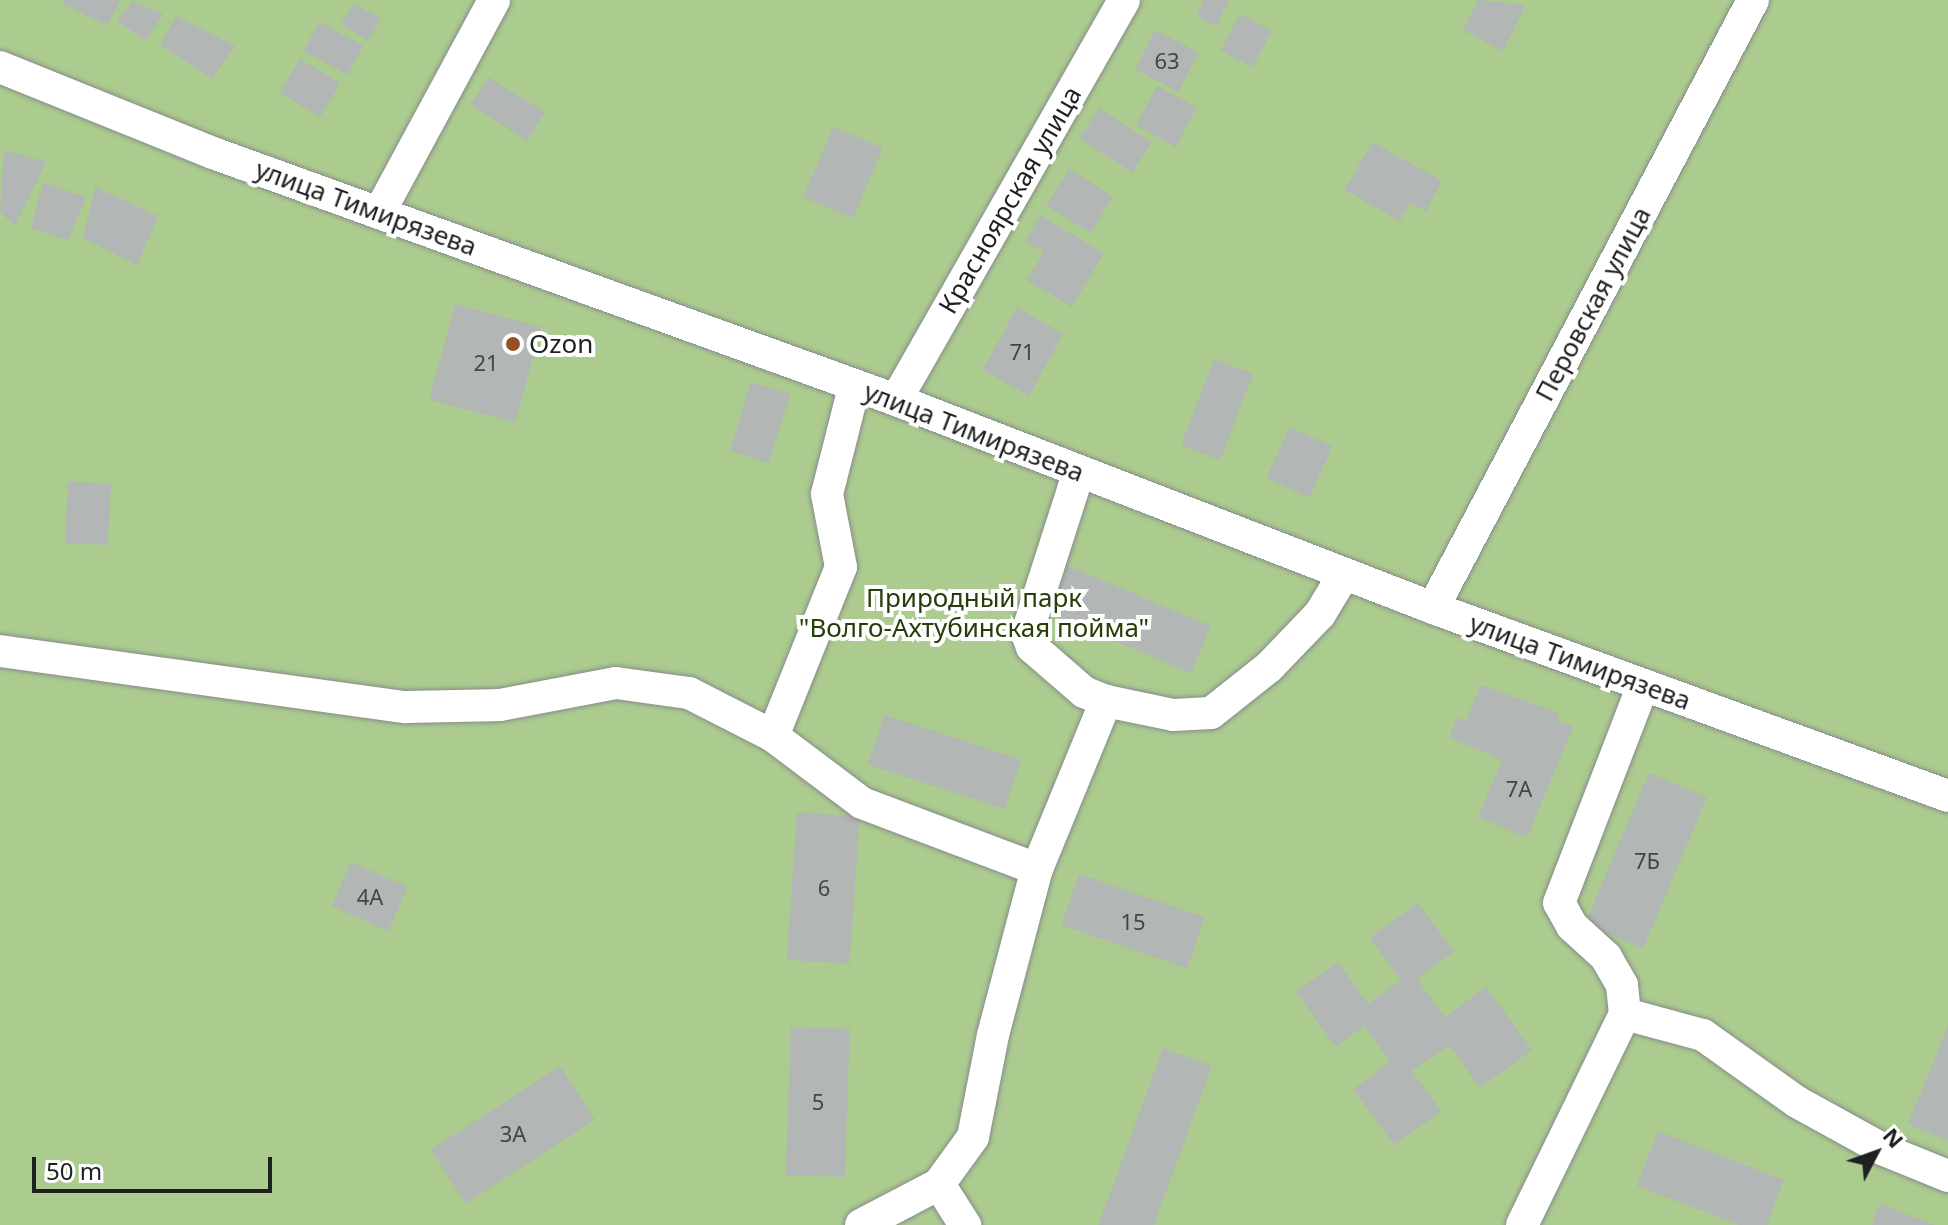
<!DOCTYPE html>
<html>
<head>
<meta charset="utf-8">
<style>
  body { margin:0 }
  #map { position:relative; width:1948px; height:1225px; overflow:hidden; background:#dbdfdf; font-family:"Noto Sans",sans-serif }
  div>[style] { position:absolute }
  .green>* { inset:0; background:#abcb8f; transform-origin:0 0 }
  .building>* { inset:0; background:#b2b6b4; transform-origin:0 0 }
  .roads { filter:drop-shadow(0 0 2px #878b8a) drop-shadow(0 0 2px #878b8a) }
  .minor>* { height:32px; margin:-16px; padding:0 16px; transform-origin:16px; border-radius:16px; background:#fff }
  .dots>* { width:22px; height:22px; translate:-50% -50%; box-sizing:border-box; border:4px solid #fff; border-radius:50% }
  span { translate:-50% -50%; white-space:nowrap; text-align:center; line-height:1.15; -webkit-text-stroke:8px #fff; paint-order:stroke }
  .number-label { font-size:22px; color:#444646 }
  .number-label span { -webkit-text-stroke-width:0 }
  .street-label { font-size:26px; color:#1f2121 }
  .poi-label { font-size:26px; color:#1f2121 }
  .left { translate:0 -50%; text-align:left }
  .park-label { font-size:26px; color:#273e09 }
  .north { position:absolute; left:1836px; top:1113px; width:80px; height:80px; -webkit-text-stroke:6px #fff; paint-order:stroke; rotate:49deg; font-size:22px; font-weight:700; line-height:32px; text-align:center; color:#1f2121 }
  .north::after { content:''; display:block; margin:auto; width:28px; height:36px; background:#1f2121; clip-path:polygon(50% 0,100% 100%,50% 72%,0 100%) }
  .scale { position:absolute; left:32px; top:1157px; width:240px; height:36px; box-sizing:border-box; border:4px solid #1f2121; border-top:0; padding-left:10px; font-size:24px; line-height:28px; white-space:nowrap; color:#1f2121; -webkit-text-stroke:6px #fff; paint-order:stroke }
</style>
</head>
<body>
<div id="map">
  <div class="green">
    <i style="left:0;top:0;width:1948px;height:1225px"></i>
  </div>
  <div class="building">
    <i style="clip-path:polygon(64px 0,121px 0,107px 25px,62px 4px)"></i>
    <i style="clip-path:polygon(1204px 0,1229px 0,1216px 26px,1196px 16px)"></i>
    <i style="clip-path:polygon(1478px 0,1526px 5px,1503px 51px,1463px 30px)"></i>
    <i style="clip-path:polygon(132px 1px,163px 14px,146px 41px,117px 21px)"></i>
    <i style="left:354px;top:3px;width:31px;height:25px;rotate:31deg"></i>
    <i style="left:1240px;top:14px;width:36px;height:41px;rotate:28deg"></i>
    <i style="clip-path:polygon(176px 16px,235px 46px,212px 79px,160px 45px)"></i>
    <i style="left:319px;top:22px;width:50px;height:33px;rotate:28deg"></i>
    <i style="left:1155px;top:30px;width:49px;height:44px;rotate:27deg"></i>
    <i style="left:300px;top:59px;width:47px;height:39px;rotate:31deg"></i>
    <i style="left:488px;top:77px;width:67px;height:33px;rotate:32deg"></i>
    <i style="left:1157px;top:86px;width:45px;height:45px;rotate:28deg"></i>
    <i style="left:1099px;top:108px;width:63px;height:36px;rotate:33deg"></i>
    <i style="left:833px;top:127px;width:54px;height:76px;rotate:23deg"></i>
    <i style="clip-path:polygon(1372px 142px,1442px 181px,1426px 211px,1410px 203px,1400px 221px,1345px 190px)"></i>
    <i style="clip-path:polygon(4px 150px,46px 162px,15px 226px,0 212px)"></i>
    <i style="left:1069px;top:169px;width:52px;height:43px;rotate:32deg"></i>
    <i style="clip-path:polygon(43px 182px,86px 198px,68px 240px,31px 228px)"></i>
    <i style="clip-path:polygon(95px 187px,158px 216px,137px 265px,83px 238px)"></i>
    <i style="clip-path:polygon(1040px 215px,1104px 253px,1072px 307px,1027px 280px,1044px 252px,1025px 241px)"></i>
    <i style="left:455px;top:304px;width:89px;height:99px;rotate:15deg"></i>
    <i style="left:1017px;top:308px;width:53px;height:71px;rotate:29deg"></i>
    <i style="left:1214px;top:359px;width:42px;height:92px;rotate:21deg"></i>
    <i style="left:751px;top:382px;width:41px;height:72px;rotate:17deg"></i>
    <i style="left:1290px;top:427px;width:47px;height:56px;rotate:25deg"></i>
    <i style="left:111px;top:484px;width:61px;height:43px;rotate:93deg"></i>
    <i style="left:1069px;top:566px;width:154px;height:51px;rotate:23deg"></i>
    <i style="clip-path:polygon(1481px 685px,1559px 713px,1556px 720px,1573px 727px,1527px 838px,1478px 817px,1502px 760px,1449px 737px,1457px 717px,1466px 721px)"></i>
    <i style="left:884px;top:715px;width:144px;height:52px;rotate:18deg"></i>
    <i style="left:1649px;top:773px;width:63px;height:164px;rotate:23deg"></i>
    <i style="left:797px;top:812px;width:63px;height:148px;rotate:4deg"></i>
    <i style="left:351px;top:862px;width:62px;height:48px;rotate:24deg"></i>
    <i style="left:1079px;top:874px;width:133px;height:54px;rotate:19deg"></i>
    <i style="clip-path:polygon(1418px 903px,1454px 952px,1417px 979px,1445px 1017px,1486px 987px,1532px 1050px,1480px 1088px,1449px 1045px,1412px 1071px,1441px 1111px,1394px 1145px,1353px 1089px,1390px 1062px,1364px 1026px,1336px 1047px,1296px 992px,1338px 962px,1368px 1004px,1401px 980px,1370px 938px)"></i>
    <i style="clip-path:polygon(1948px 1026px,1948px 1141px,1908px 1124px)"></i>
    <i style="left:791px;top:1027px;width:59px;height:148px;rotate:2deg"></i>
    <i style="left:1163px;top:1048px;width:52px;height:188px;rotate:20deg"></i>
    <i style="left:560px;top:1066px;width:64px;height:154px;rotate:57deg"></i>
    <i style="clip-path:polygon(1658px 1131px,1784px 1180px,1767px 1225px,1739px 1225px,1637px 1186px)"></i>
    <i style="clip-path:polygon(1880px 1204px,1935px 1225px,1872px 1225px)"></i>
  </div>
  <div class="roads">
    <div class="minor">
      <i style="left:0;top:67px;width:230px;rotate:22deg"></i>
      <i style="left:213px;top:153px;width:726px;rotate:19.88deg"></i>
      <i style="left:896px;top:400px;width:576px;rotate:21.17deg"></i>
      <i style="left:1433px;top:608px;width:548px;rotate:20.05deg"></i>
      <i style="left:379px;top:213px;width:242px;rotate:-61.6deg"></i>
      <i style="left:896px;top:400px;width:460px;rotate:-60.3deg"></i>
      <i style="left:1433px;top:608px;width:687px;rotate:-62.24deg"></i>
      <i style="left:0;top:651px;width:410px;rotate:7.9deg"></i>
      <i style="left:406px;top:707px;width:94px;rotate:-1.2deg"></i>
      <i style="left:500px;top:705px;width:118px;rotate:-10.7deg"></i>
      <i style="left:616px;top:683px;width:74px;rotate:7.8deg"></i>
      <i style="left:689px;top:693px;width:94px;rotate:27.1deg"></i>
      <i style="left:773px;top:736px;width:182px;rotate:-68.1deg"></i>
      <i style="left:841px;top:567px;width:74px;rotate:-100.9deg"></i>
      <i style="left:827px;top:494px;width:110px;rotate:-75.8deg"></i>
      <i style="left:1106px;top:701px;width:68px;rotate:11.8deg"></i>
      <i style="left:1173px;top:715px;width:38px;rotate:-3deg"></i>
      <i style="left:1211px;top:713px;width:74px;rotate:-38.4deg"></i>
      <i style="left:1269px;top:667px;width:74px;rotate:-46.1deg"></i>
      <i style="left:1320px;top:614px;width:47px;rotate:-59deg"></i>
      <i style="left:773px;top:736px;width:111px;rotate:37deg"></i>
      <i style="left:862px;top:803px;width:187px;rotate:20.7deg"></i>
      <i style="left:1625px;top:1014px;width:81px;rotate:15.1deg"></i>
      <i style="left:1703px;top:1035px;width:115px;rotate:35.5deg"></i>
      <i style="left:1797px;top:1102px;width:99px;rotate:28.9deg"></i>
      <i style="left:1884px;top:1150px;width:69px;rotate:22.1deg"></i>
      <i style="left:939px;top:1184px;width:49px;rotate:57.6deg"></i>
      <i style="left:861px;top:1225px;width:88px;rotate:-27.7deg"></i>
      <i style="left:939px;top:1184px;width:58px;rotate:-54.1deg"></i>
      <i style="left:973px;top:1137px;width:104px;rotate:-78.9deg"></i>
      <i style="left:993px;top:1035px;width:172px;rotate:-75.2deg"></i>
      <i style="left:1037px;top:869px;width:182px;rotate:-67.7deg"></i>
      <i style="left:1106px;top:701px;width:24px;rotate:-158deg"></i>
      <i style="left:1084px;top:692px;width:69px;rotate:-139.1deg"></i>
      <i style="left:1032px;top:647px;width:15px;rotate:-110deg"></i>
      <i style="left:1027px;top:633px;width:170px;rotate:-72.2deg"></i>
      <i style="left:1522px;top:1225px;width:235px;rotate:-64deg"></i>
      <i style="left:1625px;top:1014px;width:29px;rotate:-96deg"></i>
      <i style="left:1622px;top:985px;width:32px;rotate:-120deg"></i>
      <i style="left:1606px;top:957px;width:46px;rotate:-137.6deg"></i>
      <i style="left:1572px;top:926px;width:26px;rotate:-119deg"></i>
      <i style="left:1559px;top:903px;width:234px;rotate:-68.9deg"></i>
    </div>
  </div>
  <div class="dots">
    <i style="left:513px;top:344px;background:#955026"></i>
  </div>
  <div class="number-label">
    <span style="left:1167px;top:61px">63</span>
    <span style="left:1022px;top:352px">71</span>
    <span style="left:486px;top:363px">21</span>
    <span style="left:1519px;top:789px">7А</span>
    <span style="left:1647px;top:861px">7Б</span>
    <span style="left:824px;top:888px">6</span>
    <span style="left:370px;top:897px">4А</span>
    <span style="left:1133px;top:922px">15</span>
    <span style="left:818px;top:1102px">5</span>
    <span style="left:513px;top:1134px">3А</span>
  </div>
  <div class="street-label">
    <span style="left:1010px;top:200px;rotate:-60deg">Красноярская улица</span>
    <span style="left:366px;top:208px;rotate:20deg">улица Тимирязева</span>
    <span style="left:1593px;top:304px;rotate:-62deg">Перовская улица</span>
    <span style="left:974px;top:432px;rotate:21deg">улица Тимирязева</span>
    <span style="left:1580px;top:662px;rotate:20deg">улица Тимирязева</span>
  </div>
  <div class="poi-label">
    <span class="left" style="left:529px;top:344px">Ozon</span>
  </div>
  <div class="park-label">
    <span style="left:974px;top:613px">Природный парк<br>"Волго-Ахтубинская пойма"</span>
  </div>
  <div class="north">N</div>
  <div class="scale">50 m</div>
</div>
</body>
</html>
